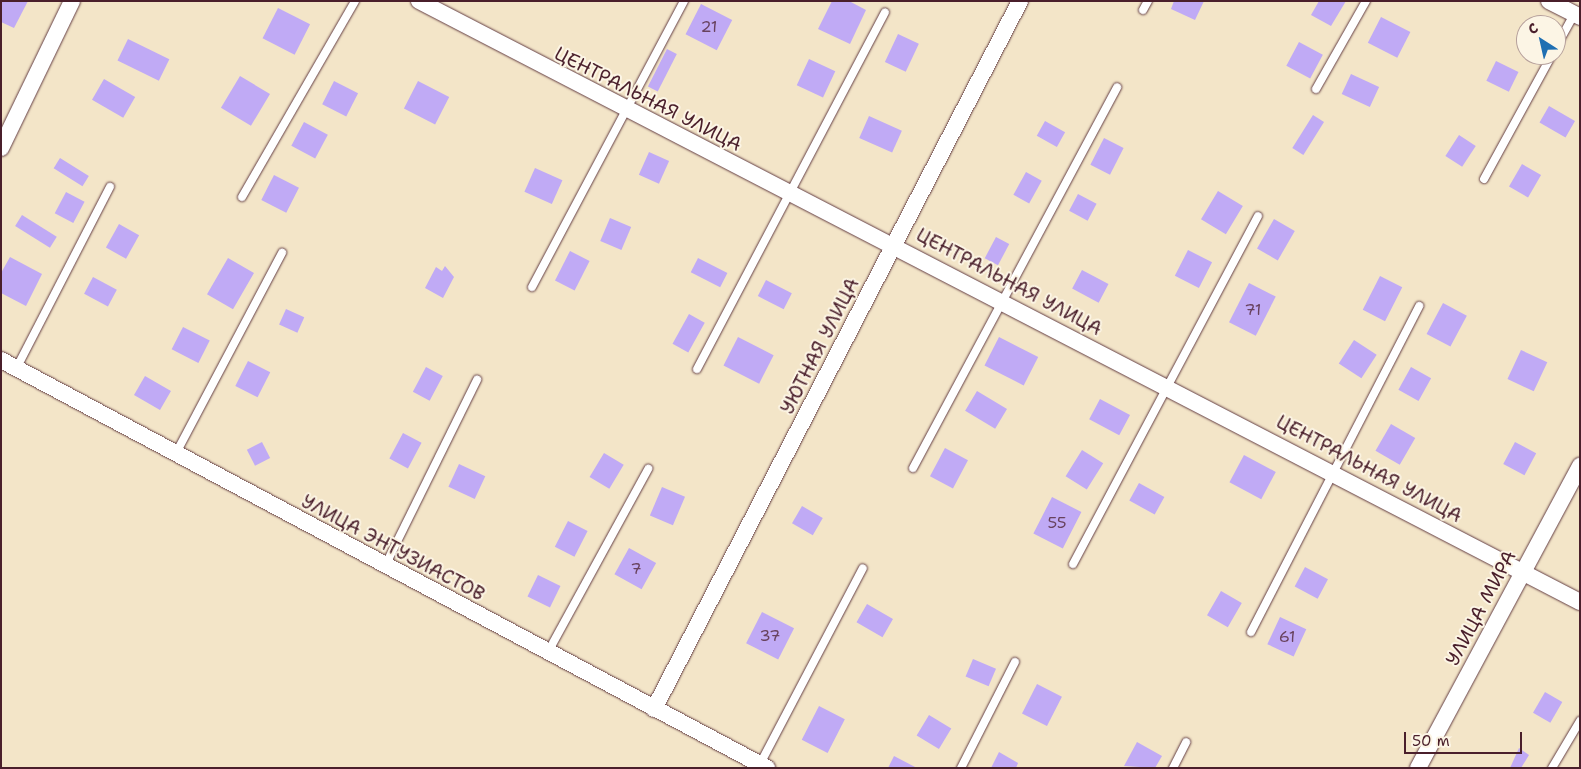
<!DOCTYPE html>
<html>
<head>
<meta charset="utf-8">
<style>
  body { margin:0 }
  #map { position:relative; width:1581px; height:769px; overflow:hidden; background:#f3e5c8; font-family:"Shantell Sans",sans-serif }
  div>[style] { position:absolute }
  .building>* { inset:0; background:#c0aaf5; transform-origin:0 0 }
  .roads { filter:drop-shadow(0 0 1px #633d43) drop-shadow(0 0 1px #633d43) }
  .service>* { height:8px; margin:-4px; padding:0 4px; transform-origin:4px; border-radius:4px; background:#fff }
  .minor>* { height:16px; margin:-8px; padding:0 8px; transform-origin:8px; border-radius:8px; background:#fff }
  span { translate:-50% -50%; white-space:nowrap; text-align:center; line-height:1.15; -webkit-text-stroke:4px #fcf5e5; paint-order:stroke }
  .number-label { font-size:16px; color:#68425e }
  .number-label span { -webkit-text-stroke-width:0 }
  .street-label { font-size:19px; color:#4a1f2b }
  .frame { position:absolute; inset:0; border:2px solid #4a1f2b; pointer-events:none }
  .north { position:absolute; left:1516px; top:15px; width:50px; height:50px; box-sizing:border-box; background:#fcf5e5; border:1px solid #b59f9b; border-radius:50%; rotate:325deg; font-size:14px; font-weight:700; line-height:20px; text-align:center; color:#4a1f2b }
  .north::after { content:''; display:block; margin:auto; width:18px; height:22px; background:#1f6fb2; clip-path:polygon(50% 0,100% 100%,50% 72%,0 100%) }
  .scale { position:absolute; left:1404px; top:732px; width:118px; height:22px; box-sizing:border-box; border:2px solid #4a1f2b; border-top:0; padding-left:6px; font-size:15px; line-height:18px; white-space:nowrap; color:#4a1f2b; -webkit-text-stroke:4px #fcf5e5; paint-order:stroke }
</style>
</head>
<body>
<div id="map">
  <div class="building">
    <i style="clip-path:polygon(1px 1px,28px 1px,14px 28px,1px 22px)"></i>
    <i style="clip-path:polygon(832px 1px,849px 1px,866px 10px,850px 44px,818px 29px)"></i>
    <i style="clip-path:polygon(1174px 1px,1204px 1px,1195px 20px,1171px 9px)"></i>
    <i style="clip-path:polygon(1319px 1px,1346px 1px,1331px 26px,1311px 15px)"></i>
    <i style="left:701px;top:4px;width:35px;height:34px;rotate:27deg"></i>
    <i style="left:278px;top:8px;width:36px;height:34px;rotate:27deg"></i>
    <i style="left:1381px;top:17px;width:33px;height:29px;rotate:27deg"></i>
    <i style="left:898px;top:34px;width:23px;height:31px;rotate:25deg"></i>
    <i style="left:128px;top:39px;width:46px;height:24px;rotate:26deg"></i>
    <i style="left:1299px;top:42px;width:27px;height:27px;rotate:28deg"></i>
    <i style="left:667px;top:49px;width:11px;height:42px;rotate:27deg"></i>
    <i style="left:809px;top:59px;width:29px;height:29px;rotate:25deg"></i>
    <i style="left:1496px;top:61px;width:25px;height:22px;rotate:26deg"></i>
    <i style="left:1351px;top:74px;width:31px;height:22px;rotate:25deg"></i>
    <i style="left:240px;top:76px;width:35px;height:37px;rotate:31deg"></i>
    <i style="left:104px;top:79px;width:36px;height:24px;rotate:30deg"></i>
    <i style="left:334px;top:81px;width:27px;height:26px;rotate:27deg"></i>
    <i style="left:418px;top:81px;width:35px;height:31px;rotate:27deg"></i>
    <i style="left:1549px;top:106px;width:30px;height:19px;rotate:30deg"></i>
    <i style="left:1313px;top:115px;width:13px;height:39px;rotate:32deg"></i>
    <i style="left:869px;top:116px;width:36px;height:24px;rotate:24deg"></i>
    <i style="left:1045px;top:121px;width:23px;height:17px;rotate:29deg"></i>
    <i style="left:304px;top:122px;width:27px;height:27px;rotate:28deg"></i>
    <i style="left:1459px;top:135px;width:20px;height:25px;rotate:33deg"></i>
    <i style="left:1104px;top:138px;width:22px;height:30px;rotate:27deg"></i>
    <i style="left:649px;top:152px;width:22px;height:25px;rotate:24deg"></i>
    <i style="left:60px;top:158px;width:34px;height:12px;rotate:32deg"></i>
    <i style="left:1522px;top:164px;width:22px;height:26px;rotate:30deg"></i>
    <i style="left:535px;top:168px;width:30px;height:26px;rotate:24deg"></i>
    <i style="left:1026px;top:172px;width:18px;height:26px;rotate:29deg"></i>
    <i style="left:274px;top:175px;width:28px;height:28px;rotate:27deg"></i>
    <i style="left:1218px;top:191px;width:29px;height:33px;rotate:31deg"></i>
    <i style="left:66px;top:192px;width:21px;height:24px;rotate:28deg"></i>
    <i style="left:1078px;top:194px;width:21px;height:19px;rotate:28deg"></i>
    <i style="left:22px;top:215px;width:41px;height:13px;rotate:32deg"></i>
    <i style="left:610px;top:218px;width:23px;height:25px;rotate:23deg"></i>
    <i style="left:1274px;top:219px;width:24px;height:34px;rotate:30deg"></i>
    <i style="left:119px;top:224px;width:23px;height:27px;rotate:29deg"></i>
    <i style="left:996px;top:237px;width:15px;height:24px;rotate:28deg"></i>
    <i style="left:1188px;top:250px;width:27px;height:29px;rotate:27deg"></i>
    <i style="left:570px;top:251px;width:22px;height:33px;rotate:27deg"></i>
    <i style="clip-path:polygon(10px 257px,42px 274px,26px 306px,1px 293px,1px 273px)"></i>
    <i style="left:228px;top:258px;width:30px;height:42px;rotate:30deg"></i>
    <i style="left:698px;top:258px;width:33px;height:16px;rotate:27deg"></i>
    <i style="clip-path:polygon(445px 266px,454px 277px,443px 298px,425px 288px,436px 267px,442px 271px)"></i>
    <i style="left:1082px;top:270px;width:30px;height:21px;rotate:28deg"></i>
    <i style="left:1380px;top:276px;width:25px;height:38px;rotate:27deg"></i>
    <i style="left:93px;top:277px;width:27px;height:19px;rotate:28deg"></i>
    <i style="left:766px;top:280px;width:29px;height:18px;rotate:27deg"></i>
    <i style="left:1249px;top:283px;width:30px;height:44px;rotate:27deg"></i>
    <i style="left:1443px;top:303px;width:27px;height:35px;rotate:28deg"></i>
    <i style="left:286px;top:309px;width:20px;height:17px;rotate:24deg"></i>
    <i style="left:689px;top:314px;width:18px;height:34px;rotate:29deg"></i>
    <i style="left:183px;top:327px;width:30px;height:25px;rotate:27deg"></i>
    <i style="left:738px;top:337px;width:40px;height:32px;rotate:27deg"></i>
    <i style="left:999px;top:337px;width:44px;height:32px;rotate:27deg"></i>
    <i style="left:1354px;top:340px;width:27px;height:28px;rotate:33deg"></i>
    <i style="left:1521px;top:350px;width:29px;height:32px;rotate:25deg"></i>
    <i style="left:248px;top:361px;width:25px;height:28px;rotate:27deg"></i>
    <i style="left:426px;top:367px;width:19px;height:28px;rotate:28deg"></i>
    <i style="left:1411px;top:367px;width:23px;height:26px;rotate:29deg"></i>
    <i style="left:145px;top:376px;width:30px;height:22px;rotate:30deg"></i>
    <i style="left:977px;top:391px;width:35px;height:23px;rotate:31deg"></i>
    <i style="left:1100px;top:399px;width:34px;height:23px;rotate:28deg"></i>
    <i style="left:1391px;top:424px;width:28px;height:31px;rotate:30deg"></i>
    <i style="left:403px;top:433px;width:21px;height:29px;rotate:28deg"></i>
    <i style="left:262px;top:442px;width:18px;height:17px;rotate:63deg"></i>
    <i style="left:1515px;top:442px;width:24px;height:25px;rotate:28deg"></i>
    <i style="left:945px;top:448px;width:26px;height:32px;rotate:28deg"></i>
    <i style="left:1082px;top:450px;width:25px;height:31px;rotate:32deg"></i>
    <i style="left:604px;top:453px;width:23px;height:28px;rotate:31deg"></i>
    <i style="left:1244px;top:455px;width:36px;height:31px;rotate:28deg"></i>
    <i style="left:459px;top:464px;width:29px;height:25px;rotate:25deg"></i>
    <i style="left:1139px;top:483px;width:29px;height:20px;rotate:29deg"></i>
    <i style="left:662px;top:487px;width:25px;height:31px;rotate:23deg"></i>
    <i style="left:1052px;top:497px;width:33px;height:41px;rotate:27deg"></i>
    <i style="left:802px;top:506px;width:24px;height:20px;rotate:30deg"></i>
    <i style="left:568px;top:521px;width:22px;height:29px;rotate:27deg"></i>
    <i style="left:629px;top:548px;width:31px;height:30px;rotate:29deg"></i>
    <i style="left:1305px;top:567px;width:26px;height:22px;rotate:28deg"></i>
    <i style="left:538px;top:575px;width:25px;height:24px;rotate:26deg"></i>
    <i style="left:1221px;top:591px;width:24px;height:28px;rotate:30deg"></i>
    <i style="left:867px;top:604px;width:30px;height:21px;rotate:30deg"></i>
    <i style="left:762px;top:612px;width:36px;height:35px;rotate:27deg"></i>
    <i style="left:1280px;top:617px;width:29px;height:30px;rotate:25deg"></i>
    <i style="left:973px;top:659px;width:25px;height:19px;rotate:23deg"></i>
    <i style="left:1037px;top:684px;width:28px;height:33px;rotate:27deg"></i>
    <i style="left:1545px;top:692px;width:20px;height:24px;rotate:30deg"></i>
    <i style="left:819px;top:706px;width:29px;height:38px;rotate:27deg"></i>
    <i style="left:929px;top:715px;width:26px;height:24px;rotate:31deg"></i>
    <i style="clip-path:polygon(1137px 742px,1162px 756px,1155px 768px,1124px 766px)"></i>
    <i style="clip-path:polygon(1519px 748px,1529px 755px,1521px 768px,1510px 768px)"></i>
    <i style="clip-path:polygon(999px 752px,1018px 763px,1016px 768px,991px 768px)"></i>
    <i style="clip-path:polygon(894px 756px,917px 768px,888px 768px)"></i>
  </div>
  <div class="roads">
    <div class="service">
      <i style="left:1143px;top:10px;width:10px;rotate:-61deg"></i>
      <i style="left:1556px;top:47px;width:38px;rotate:-61deg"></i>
      <i style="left:1316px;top:89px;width:101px;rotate:-60.4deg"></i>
      <i style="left:1484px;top:179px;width:141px;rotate:-61.3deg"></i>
      <i style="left:242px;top:197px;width:226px;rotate:-60deg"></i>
      <i style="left:532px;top:287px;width:324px;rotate:-62deg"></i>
      <i style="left:16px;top:369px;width:205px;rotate:-62.7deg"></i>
      <i style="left:697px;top:369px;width:403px;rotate:-62.2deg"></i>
      <i style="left:175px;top:455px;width:229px;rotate:-62.1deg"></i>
      <i style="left:913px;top:468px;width:432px;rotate:-61.8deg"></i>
      <i style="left:1073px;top:564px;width:394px;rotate:-62deg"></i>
      <i style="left:385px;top:566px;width:208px;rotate:-63.7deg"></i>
      <i style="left:1251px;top:632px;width:367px;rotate:-62.7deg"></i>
      <i style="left:548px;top:652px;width:209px;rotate:-61.3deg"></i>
      <i style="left:760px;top:764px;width:221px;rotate:-62.3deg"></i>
      <i style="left:961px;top:768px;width:119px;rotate:-63deg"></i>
      <i style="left:1173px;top:768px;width:29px;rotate:-63deg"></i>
      <i style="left:1552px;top:768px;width:55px;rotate:-59.2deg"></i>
    </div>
    <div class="minor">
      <i style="left:419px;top:1px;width:1307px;rotate:27.37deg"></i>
      <i style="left:1549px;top:1px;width:35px;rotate:27deg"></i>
      <i style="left:1px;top:148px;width:163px;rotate:-64.2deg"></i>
      <i style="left:1px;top:360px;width:868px;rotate:28.04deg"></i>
      <i style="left:654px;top:709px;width:797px;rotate:-62.66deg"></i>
      <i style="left:1418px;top:768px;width:343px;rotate:-61.8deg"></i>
    </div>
  </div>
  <div class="number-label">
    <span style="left:709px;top:27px">21</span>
    <span style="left:1253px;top:310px">71</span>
    <span style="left:1057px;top:523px">55</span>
    <span style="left:636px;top:569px">7</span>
    <span style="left:770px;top:636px">37</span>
    <span style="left:1287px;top:637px">61</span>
  </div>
  <div class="street-label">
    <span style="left:648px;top:99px;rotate:27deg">ЦЕНТРАЛЬНАЯ УЛИЦА</span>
    <span style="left:1009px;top:282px;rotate:28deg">ЦЕНТРАЛЬНАЯ УЛИЦА</span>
    <span style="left:820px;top:346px;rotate:-63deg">УЮТНАЯ УЛИЦА</span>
    <span style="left:1369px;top:469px;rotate:28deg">ЦЕНТРАЛЬНАЯ УЛИЦА</span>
    <span style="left:393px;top:548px;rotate:28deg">УЛИЦА ЭНТУЗИАСТОВ</span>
    <span style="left:1481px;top:608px;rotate:-62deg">УЛИЦА МИРА</span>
  </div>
  <div class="frame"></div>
  <div class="north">С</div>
  <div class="scale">50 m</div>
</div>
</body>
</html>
